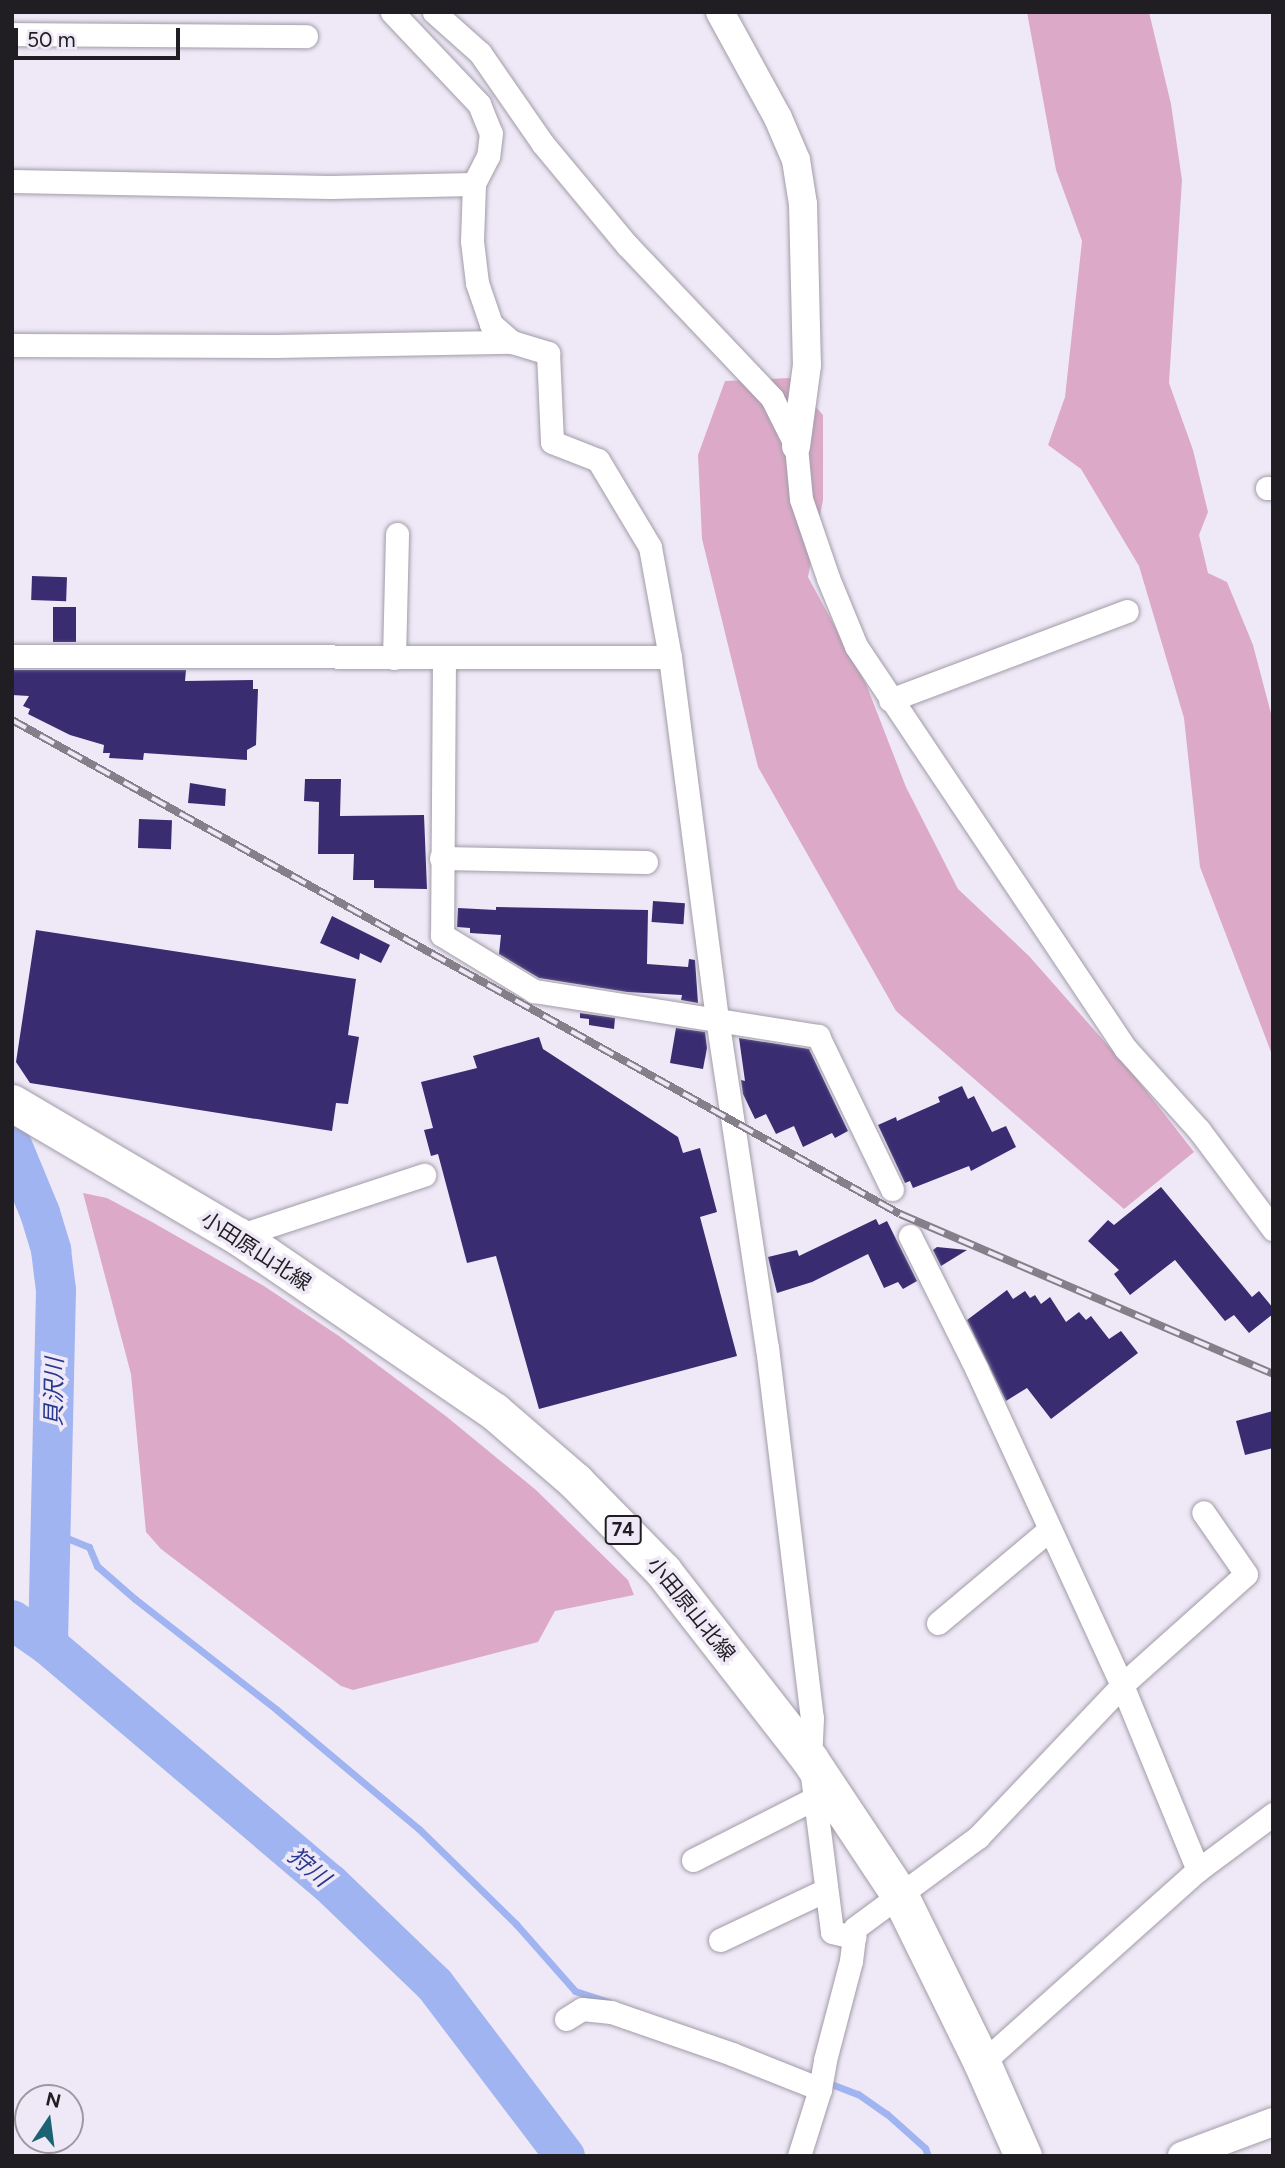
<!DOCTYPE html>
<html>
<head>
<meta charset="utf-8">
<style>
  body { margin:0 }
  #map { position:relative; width:1285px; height:2168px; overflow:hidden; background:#efe9f7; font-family:Figtree,"Noto Sans JP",sans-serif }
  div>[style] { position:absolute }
  .green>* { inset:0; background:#dcaac8 }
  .stream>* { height:7px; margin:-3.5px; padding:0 3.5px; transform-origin:3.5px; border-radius:3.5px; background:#a0b4f2 }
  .river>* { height:40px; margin:-20px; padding:0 20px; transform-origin:20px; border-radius:20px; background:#a0b4f2 }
  .building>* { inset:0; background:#3a2c71; transform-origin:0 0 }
  .roads { filter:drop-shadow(0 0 2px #a29ca8) drop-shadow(0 0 2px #a29ca8) }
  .minor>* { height:23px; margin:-11.5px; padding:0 11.5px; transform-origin:11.5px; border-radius:11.5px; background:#fff }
  .tertiary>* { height:28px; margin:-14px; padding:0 14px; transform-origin:14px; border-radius:14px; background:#fff }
  .primary>* { height:37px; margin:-18.5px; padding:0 18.5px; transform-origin:18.5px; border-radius:18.5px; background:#fff }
  .rail>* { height:8px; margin-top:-4px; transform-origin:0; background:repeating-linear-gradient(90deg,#efe9f7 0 16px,#847f89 0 32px); box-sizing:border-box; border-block:2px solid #847f89 }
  span { translate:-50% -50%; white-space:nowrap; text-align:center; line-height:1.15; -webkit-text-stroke:7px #efe9f7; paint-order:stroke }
  .shield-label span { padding:2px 5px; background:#efe9f7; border:2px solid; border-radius:5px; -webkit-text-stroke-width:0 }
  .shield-label { font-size:19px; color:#211e23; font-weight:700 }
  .street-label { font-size:21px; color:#211e23 }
  .water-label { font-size:23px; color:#28388f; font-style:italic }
  .frame { position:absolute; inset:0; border:14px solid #211e23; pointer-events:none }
  .north { position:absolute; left:14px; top:2084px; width:70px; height:70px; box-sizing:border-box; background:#efe9f7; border:2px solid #9d98a2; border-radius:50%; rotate:13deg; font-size:19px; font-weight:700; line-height:28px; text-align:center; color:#211e23 }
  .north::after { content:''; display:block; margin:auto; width:24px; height:32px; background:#1b6272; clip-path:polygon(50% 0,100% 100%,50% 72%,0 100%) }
  .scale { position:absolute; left:14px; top:28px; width:166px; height:32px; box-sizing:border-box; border:4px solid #211e23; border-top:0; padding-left:9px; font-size:21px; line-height:24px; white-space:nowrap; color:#211e23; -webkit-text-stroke:5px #efe9f7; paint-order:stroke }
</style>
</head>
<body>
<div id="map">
  <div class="green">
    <i style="clip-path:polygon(1027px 12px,1149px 12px,1171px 104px,1182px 180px,1169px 383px,1193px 450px,1208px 512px,1199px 535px,1208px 573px,1227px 582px,1253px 645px,1273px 721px,1273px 1057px,1200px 867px,1184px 718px,1139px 566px,1081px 469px,1048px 445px,1065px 397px,1082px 241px,1056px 170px)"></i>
    <i style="clip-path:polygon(790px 378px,823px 415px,823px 500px,808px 577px,866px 684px,906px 787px,958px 889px,1029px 956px,1133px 1074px,1194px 1152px,1124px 1209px,896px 1011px,758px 767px,702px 539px,698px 455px,725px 381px)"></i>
    <i style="clip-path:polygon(83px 1193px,107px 1198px,152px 1222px,264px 1286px,339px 1336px,447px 1417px,536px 1490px,628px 1580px,634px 1595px,555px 1611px,538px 1642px,353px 1690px,341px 1686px,161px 1549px,146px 1532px,131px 1374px)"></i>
  </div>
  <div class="stream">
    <i style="left:50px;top:1531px;width:42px;rotate:22.3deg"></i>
    <i style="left:89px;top:1547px;width:21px;rotate:67deg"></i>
    <i style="left:97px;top:1566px;width:50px;rotate:41deg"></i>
    <i style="left:135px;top:1599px;width:180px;rotate:38deg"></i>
    <i style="left:277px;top:1710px;width:185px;rotate:40deg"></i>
    <i style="left:419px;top:1829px;width:136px;rotate:44.4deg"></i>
    <i style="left:516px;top:1924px;width:89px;rotate:48.6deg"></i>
    <i style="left:575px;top:1991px;width:35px;rotate:18deg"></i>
    <i style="left:826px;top:2082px;width:34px;rotate:21deg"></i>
    <i style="left:858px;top:2094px;width:35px;rotate:35deg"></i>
    <i style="left:887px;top:2114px;width:51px;rotate:41.8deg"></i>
    <i style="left:925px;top:2148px;width:9px;rotate:69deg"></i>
  </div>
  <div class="river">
    <i style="left:12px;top:1145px;width:74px;rotate:67.6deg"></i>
    <i style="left:40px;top:1213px;width:39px;rotate:73deg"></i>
    <i style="left:51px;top:1250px;width:40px;rotate:82.9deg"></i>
    <i style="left:56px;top:1290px;width:355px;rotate:91.3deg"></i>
    <i style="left:12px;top:1620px;width:44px;rotate:34.8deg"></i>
    <i style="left:48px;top:1645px;width:368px;rotate:40.3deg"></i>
    <i style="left:329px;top:1883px;width:147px;rotate:43.9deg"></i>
    <i style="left:435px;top:1985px;width:215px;rotate:52.8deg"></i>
  </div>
  <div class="building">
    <i style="left:32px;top:576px;width:35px;height:24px;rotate:2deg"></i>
    <i style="left:53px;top:607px;width:23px;height:35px"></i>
    <i style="clip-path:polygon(12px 670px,186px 670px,185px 681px,253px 680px,253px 689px,258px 689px,256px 745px,247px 750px,247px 760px,144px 753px,143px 760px,109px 758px,110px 753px,103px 753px,104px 745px,70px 735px,28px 714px,30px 709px,23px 706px,29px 696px,12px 695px)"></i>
    <i style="clip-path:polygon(305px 779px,341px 779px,340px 816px,424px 815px,427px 889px,374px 888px,374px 880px,353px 880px,354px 854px,318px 854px,319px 802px,304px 801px)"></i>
    <i style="clip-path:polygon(190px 783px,226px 789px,225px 806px,188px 803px)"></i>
    <i style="left:139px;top:819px;width:33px;height:29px;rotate:2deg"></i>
    <i style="left:653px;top:901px;width:32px;height:21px;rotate:4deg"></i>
    <i style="clip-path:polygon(496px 907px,648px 910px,647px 964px,688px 967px,689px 959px,695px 960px,698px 1003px,681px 1000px,682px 995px,627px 992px,539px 978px,499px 954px,501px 935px,470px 933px,470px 928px,457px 927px,458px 908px,496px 910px)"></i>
    <i style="clip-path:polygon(332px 916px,390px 945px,381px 963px,360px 953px,359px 960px,320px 943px)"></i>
    <i style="clip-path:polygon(36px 930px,356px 979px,348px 1035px,359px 1037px,348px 1104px,336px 1103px,332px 1131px,30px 1083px,16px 1062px)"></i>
    <i style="clip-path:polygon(580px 1013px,615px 1018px,614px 1029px,589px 1025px,589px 1019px,580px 1018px)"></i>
    <i style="clip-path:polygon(676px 1028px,705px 1032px,707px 1048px,703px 1069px,670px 1063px)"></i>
    <i style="clip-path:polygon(539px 1037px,543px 1049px,678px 1137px,683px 1153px,700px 1148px,717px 1212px,700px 1217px,737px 1356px,539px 1409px,496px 1256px,467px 1263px,438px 1154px,431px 1156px,424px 1130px,433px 1128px,421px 1082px,477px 1068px,473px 1056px)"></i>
    <i style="clip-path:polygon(739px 1038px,809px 1049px,848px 1131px,835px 1138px,832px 1133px,803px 1147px,794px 1126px,776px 1134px,766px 1114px,755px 1119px,743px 1094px,741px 1080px,745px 1081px)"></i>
    <i style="clip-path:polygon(962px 1086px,968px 1099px,974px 1096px,992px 1132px,1006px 1126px,1016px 1147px,971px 1171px,969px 1166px,913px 1188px,910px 1181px,905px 1183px,878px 1125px,896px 1117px,897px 1121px,940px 1102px,938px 1097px)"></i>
    <i style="clip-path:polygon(1161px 1187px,1252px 1297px,1259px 1291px,1273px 1308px,1273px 1314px,1249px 1333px,1234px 1315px,1225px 1321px,1175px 1260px,1130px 1295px,1114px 1274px,1119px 1270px,1088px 1241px,1108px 1220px,1114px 1225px)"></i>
    <i style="clip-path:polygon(876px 1219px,879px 1225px,887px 1221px,917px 1281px,903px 1289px,898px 1282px,884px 1288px,868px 1254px,812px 1282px,777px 1293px,768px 1257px,797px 1250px,799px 1256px)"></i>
    <i style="clip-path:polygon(937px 1247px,967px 1250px,941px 1266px,933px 1250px)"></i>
    <i style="clip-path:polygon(1007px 1290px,1013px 1299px,1025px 1291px,1030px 1298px,1035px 1295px,1041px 1304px,1050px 1297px,1066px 1322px,1079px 1312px,1086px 1320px,1091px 1316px,1109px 1339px,1121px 1331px,1138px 1353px,1051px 1419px,1027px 1388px,1006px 1401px,967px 1320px)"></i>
    <i style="clip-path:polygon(1273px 1411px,1273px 1448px,1245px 1455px,1236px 1421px)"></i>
  </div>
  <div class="roads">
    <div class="minor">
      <i style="left:392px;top:12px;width:127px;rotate:46.6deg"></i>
      <i style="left:479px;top:104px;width:31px;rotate:68deg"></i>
      <i style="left:491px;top:133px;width:23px;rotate:97deg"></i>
      <i style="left:488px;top:156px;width:31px;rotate:117deg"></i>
      <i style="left:474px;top:184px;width:57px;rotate:92deg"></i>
      <i style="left:472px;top:241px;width:42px;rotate:83.2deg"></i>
      <i style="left:477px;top:283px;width:43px;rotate:71.1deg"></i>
      <i style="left:491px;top:324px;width:28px;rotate:41deg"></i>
      <i style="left:512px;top:342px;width:38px;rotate:17deg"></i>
      <i style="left:548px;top:353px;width:89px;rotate:87.4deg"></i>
      <i style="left:552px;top:442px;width:49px;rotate:21.4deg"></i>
      <i style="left:598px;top:460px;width:101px;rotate:59.1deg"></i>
      <i style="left:650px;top:547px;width:112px;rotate:79.7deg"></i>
      <i style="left:670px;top:657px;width:364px;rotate:82.6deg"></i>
      <i style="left:717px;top:1018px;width:333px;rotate:81.4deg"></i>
      <i style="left:767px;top:1347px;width:374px;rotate:83.1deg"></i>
      <i style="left:812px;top:1718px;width:42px;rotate:92.7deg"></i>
      <i style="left:810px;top:1760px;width:173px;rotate:82.7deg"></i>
      <i style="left:832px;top:1932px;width:23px;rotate:13deg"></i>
      <i style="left:434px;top:12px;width:62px;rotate:41.7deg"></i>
      <i style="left:480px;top:53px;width:111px;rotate:55.3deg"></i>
      <i style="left:543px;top:144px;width:131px;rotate:50.3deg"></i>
      <i style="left:627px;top:245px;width:211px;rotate:46.5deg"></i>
      <i style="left:772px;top:398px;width:54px;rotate:63.4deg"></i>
      <i style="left:796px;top:446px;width:53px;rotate:84.6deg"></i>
      <i style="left:801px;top:499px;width:83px;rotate:71.1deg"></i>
      <i style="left:828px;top:578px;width:74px;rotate:67.6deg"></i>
      <i style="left:856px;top:646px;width:485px;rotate:56.2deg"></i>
      <i style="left:1126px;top:1049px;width:109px;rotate:48deg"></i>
      <i style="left:1199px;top:1130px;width:124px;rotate:53.2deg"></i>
      <i style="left:12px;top:34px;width:294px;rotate:0.4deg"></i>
      <i style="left:12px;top:181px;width:318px;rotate:1.1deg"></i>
      <i style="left:330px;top:187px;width:144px;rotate:-1.2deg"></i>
      <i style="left:12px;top:345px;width:263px;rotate:0.2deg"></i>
      <i style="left:275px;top:346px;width:237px;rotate:-1deg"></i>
      <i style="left:1267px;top:488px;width:6px"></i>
      <i style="left:12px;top:656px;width:658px;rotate:0.09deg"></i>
      <i style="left:394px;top:658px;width:124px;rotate:-88.6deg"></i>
      <i style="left:444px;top:658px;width:277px;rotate:90.4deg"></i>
      <i style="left:442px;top:935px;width:108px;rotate:31.3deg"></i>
      <i style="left:534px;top:991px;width:288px;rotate:9deg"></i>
      <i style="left:818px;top:1036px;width:170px;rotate:64.2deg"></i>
      <i style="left:890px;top:700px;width:253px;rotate:-20.6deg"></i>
      <i style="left:441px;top:858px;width:205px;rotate:1.1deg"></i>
      <i style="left:238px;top:1236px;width:196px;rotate:-18.2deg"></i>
      <i style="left:910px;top:1236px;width:148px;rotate:63.4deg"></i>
      <i style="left:976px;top:1368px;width:349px;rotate:65.3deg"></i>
      <i style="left:1122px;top:1685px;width:200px;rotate:67.7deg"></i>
      <i style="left:938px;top:1623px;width:146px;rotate:-40deg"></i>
      <i style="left:693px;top:1860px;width:137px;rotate:-26.9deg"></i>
      <i style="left:720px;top:1940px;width:117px;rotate:-25.3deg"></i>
      <i style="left:566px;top:2019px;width:19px;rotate:-32deg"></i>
      <i style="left:582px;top:2009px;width:29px;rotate:6deg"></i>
      <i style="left:611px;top:2012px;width:128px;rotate:19.1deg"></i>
      <i style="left:732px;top:2054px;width:95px;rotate:21.7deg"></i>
      <i style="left:982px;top:2063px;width:290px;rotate:-41.8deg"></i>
      <i style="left:1198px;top:1870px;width:94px;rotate:-36.7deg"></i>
      <i style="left:799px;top:2156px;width:70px;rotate:-72.6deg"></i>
      <i style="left:820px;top:2089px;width:29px;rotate:-80deg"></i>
      <i style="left:825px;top:2060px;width:102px;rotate:-75.3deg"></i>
      <i style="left:851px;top:1961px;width:33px;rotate:-83deg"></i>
      <i style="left:855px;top:1928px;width:153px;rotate:-36.5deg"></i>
      <i style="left:978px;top:1837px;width:209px;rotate:-46.5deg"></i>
      <i style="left:1122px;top:1685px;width:166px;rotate:-41.8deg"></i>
      <i style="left:1246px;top:1574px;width:75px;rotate:-124.7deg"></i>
    </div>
    <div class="tertiary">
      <i style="left:720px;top:12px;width:121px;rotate:61.3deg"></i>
      <i style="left:778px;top:118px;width:46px;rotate:66.8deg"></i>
      <i style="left:796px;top:160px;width:45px;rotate:81deg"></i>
      <i style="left:803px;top:204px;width:161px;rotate:88.6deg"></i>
      <i style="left:807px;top:365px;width:82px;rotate:97.7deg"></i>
      <i style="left:1182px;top:2156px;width:97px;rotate:-20.5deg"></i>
    </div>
    <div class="primary">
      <i style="left:12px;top:1103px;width:262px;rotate:30.5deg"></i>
      <i style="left:238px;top:1236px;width:310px;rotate:34.4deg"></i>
      <i style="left:494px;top:1411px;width:107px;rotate:40.8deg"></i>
      <i style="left:575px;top:1481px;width:126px;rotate:45.6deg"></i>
      <i style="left:663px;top:1571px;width:239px;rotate:52.1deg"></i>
      <i style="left:810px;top:1760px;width:161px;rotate:56.4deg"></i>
      <i style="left:899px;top:1894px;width:188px;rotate:63.8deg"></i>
      <i style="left:982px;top:2063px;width:102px;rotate:66.2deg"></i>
    </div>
  </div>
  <div class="rail">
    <i style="left:12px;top:720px;width:1016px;rotate:29.09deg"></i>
    <i style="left:900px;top:1214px;width:406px;rotate:23.2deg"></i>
  </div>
  <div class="shield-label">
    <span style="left:623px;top:1530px">74</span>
  </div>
  <div class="street-label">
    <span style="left:256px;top:1251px;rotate:33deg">小田原山北線</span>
    <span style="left:691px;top:1609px;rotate:51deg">小田原山北線</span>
  </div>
  <div class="water-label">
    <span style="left:54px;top:1392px;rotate:-89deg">貝沢川</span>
    <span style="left:309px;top:1867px;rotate:40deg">狩川</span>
  </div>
  <div class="frame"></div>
  <div class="north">N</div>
  <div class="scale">50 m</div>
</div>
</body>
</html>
